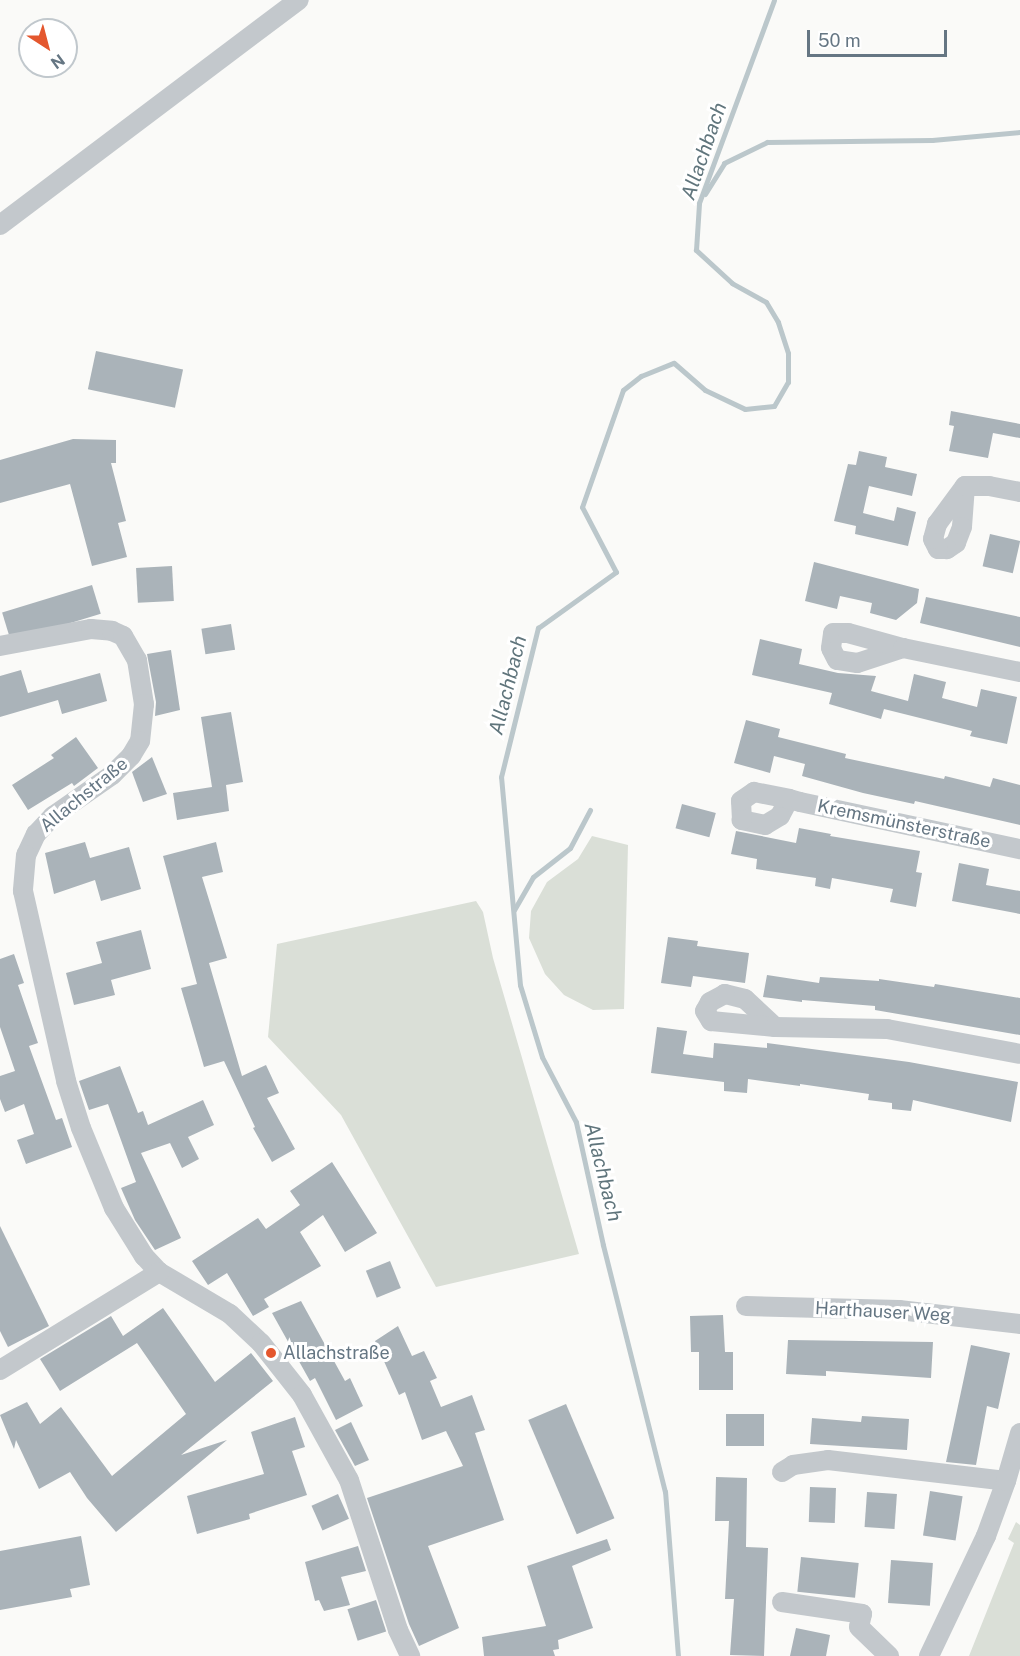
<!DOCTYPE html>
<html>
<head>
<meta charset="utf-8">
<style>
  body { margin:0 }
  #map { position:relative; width:1020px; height:1656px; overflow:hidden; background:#fafaf8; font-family:"Public Sans",sans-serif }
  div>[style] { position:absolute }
  .green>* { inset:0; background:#dadfd7 }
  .stream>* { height:5px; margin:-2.5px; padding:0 2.5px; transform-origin:2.5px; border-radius:2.5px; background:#bbc7cb }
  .building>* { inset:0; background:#aab3b9; transform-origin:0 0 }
  .minor>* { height:20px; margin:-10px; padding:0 10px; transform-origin:10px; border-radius:10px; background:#c3c8cc }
  .dots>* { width:16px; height:16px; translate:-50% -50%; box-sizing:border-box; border:3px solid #fff; border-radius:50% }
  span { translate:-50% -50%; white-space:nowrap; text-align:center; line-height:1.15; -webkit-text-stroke:6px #fff; paint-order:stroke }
  .street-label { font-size:18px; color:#657683 }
  .poi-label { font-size:18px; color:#657683 }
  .left { translate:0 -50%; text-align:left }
  .water-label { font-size:20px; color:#60757c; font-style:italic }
  .north { position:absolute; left:18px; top:18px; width:60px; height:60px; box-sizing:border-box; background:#fff; border:2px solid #c1c8cd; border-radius:50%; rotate:144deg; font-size:16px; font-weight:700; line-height:24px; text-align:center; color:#657683 }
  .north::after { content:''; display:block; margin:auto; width:21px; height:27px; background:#e4572e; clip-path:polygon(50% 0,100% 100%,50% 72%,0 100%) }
  .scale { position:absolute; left:807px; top:30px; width:140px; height:27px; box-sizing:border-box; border:3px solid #657683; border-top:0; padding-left:8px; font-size:18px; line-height:21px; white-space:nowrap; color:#657683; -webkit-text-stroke:4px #fff; paint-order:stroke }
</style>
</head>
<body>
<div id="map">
  <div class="green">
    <i style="clip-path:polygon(592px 836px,628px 845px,624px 1009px,593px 1010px,564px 995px,545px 974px,529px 938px,531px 911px,547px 882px,578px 859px)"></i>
    <i style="clip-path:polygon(476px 901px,483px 912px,493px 958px,579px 1254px,436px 1287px,341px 1115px,268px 1037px,277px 944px)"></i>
    <i style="clip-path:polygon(1016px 1522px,1020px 1525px,1020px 1656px,969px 1656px,1014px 1543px,1008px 1539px)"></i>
  </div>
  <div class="stream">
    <i style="left:705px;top:194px;width:36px;rotate:-58deg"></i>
    <i style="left:724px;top:163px;width:48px;rotate:-26deg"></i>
    <i style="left:767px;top:142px;width:165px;rotate:-0.7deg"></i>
    <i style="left:932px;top:140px;width:88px;rotate:-5.2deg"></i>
    <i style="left:514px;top:910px;width:38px;rotate:-60deg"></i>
    <i style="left:533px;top:877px;width:47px;rotate:-38.1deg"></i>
    <i style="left:570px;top:848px;width:43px;rotate:-62.2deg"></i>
    <i style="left:678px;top:1656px;width:165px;rotate:-94.5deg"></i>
    <i style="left:665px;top:1492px;width:255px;rotate:-104.1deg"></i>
    <i style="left:603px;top:1245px;width:126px;rotate:-102.4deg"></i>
    <i style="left:576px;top:1122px;width:73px;rotate:-117.6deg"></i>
    <i style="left:542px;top:1057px;width:75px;rotate:-107deg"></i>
    <i style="left:520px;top:985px;width:209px;rotate:-95.2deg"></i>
    <i style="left:501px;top:777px;width:154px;rotate:-76.1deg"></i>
    <i style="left:538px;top:628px;width:96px;rotate:-35.7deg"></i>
    <i style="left:616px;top:572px;width:73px;rotate:-117.6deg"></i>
    <i style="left:582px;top:507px;width:124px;rotate:-70.7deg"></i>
    <i style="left:623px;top:390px;width:23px;rotate:-38deg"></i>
    <i style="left:641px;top:376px;width:35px;rotate:-22deg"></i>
    <i style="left:674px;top:363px;width:41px;rotate:41.1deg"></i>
    <i style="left:705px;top:390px;width:44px;rotate:25.4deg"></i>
    <i style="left:745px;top:409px;width:29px;rotate:-6deg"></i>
    <i style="left:774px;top:406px;width:28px;rotate:-60deg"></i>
    <i style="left:788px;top:382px;width:29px;rotate:-90deg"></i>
    <i style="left:788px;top:353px;width:33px;rotate:-108deg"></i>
    <i style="left:778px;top:322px;width:23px;rotate:-121deg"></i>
    <i style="left:766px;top:302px;width:39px;rotate:-151deg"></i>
    <i style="left:732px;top:283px;width:49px;rotate:-137.5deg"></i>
    <i style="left:696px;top:250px;width:47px;rotate:-86.3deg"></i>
    <i style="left:699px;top:203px;width:216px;rotate:-69.7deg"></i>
  </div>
  <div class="building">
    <i style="left:96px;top:351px;width:89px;height:39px;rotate:12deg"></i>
    <i style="clip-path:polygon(951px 411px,1020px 424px,1020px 438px,993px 433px,988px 458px,949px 451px,954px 426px,949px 425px)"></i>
    <i style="clip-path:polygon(73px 439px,116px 440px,116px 463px,111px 463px,126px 521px,118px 523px,127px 557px,92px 566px,70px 484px,0 503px,0 460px)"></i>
    <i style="clip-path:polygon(859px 451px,887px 457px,885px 467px,917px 474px,912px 496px,869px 486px,863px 513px,894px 521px,897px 507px,916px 512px,908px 546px,855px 534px,856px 526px,834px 521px,848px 464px,856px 465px)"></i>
    <i style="left:990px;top:534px;width:31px;height:33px;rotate:13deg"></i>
    <i style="clip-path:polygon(814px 562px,919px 589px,917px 603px,896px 620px,870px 613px,872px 603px,840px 596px,837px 609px,805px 601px)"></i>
    <i style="left:172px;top:566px;width:35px;height:36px;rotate:87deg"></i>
    <i style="left:92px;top:585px;width:30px;height:94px;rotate:73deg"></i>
    <i style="clip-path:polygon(926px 597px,1020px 617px,1020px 647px,920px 623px)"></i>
    <i style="left:231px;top:624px;width:26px;height:30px;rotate:81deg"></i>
    <i style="clip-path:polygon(760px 639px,802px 649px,799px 664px,838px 673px,876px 676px,871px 691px,908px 701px,914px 674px,946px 682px,942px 698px,977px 707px,981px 689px,1017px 697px,1007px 744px,970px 736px,972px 731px,884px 709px,881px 719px,829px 704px,832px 693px,752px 675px)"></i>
    <i style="clip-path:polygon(171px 650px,180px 710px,155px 716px,156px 702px,147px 654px)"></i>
    <i style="clip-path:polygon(21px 670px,28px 693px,100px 673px,107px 701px,62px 714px,58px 700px,0 717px,0 676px)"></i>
    <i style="clip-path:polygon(231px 712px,243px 782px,226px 785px,229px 811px,177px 820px,173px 793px,212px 787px,201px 717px)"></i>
    <i style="clip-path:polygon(746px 720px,780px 729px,778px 737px,846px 754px,845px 758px,944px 779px,945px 776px,990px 787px,993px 778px,1020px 785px,1020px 825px,915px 801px,914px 804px,863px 793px,802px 776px,805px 764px,774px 756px,770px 773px,734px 763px)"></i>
    <i style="clip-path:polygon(76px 737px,98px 768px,74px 786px,72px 783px,28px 810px,12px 785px,54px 758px,51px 755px)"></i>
    <i style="clip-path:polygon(152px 757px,167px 794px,143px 802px,132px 772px)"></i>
    <i style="left:682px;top:804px;width:35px;height:25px;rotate:15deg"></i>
    <i style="clip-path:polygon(799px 828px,831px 834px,830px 836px,920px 851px,916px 872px,922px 873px,916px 907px,890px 902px,893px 889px,832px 878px,830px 889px,815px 886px,816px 878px,756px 869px,757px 859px,731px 854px,736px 831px,796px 843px)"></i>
    <i style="clip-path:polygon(85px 842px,90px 858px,129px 847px,141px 889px,101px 901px,95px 880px,54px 894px,45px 853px)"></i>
    <i style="clip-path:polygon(216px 842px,223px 872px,202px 877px,227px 958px,209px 963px,242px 1076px,266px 1065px,279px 1093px,267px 1098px,295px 1149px,272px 1162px,253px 1128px,255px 1127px,224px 1061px,204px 1067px,181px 988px,197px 984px,163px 856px)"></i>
    <i style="clip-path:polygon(959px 863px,989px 869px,986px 885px,1020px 891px,1020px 914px,952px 901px)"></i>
    <i style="clip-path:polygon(141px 930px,151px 969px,111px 980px,115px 995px,74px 1005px,66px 973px,102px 963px,96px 942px)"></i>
    <i style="clip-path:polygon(668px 937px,698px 941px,697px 946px,749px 953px,745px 983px,693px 976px,691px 987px,661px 983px)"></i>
    <i style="clip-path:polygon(14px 954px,24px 983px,18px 985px,38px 1043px,29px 1046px,56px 1120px,62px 1118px,72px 1147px,26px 1164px,17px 1140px,34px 1134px,24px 1104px,5px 1112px,0 1099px,0 1076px,15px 1071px,0 1027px,0 959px)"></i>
    <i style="clip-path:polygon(767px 975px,819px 983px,820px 977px,879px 981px,879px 979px,934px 987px,935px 984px,1020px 998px,1020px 1035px,875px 1010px,875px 1006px,802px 1000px,802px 1002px,763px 997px)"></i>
    <i style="clip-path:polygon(657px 1027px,687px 1031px,683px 1054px,713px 1058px,714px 1043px,767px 1048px,767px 1043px,909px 1062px,1018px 1082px,1011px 1122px,913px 1100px,911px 1111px,892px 1109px,892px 1103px,868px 1100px,869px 1094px,800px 1084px,800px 1086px,748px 1079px,747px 1093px,724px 1091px,724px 1082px,651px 1073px)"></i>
    <i style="clip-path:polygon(120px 1066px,138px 1113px,143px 1111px,148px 1125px,203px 1100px,214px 1125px,188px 1137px,199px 1159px,182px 1168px,170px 1143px,141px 1153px,181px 1238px,155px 1250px,135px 1220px,121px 1188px,136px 1182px,108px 1104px,89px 1110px,79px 1081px)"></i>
    <i style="clip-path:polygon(332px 1162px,377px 1233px,345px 1252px,323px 1215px,300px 1232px,321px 1266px,264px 1299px,269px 1307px,253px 1316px,227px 1273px,208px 1285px,192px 1261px,258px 1218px,266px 1229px,300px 1205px,290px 1191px)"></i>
    <i style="clip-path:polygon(0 1226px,49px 1326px,8px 1347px,0 1331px)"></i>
    <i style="left:390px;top:1261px;width:29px;height:26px;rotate:68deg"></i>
    <i style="clip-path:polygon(301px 1301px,345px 1381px,350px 1378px,363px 1406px,336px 1420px,315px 1378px,310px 1381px,272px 1313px)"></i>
    <i style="clip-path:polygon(163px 1308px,215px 1382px,251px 1353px,273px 1381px,181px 1455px,227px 1440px,116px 1532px,87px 1498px,70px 1472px,39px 1489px,16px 1440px,14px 1449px,0 1415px,27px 1402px,40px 1424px,61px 1407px,112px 1476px,186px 1414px,137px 1343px,60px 1391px,40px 1359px,111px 1316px,123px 1336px)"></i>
    <i style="clip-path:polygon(723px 1315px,725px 1352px,733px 1352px,733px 1390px,699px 1390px,699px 1352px,691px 1352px,690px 1316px)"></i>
    <i style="clip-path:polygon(398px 1326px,412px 1356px,424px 1351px,437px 1378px,430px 1381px,441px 1407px,472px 1395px,485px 1430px,475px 1433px,504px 1520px,428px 1546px,459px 1628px,419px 1646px,409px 1624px,367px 1498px,463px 1466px,446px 1431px,422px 1440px,405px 1392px,399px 1395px,375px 1341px)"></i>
    <i style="clip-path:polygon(788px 1340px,933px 1342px,931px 1378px,826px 1371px,826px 1376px,786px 1374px)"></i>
    <i style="clip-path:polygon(971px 1345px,1010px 1353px,998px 1409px,987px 1406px,976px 1465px,946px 1462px)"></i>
    <i style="left:566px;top:1404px;width:124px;height:41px;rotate:67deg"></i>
    <i style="left:726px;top:1414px;width:38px;height:32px"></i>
    <i style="clip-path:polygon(862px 1416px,909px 1419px,907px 1450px,810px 1444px,812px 1418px,861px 1422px)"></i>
    <i style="clip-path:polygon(295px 1417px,305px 1447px,292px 1451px,307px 1495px,249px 1514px,250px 1519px,197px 1534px,187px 1496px,264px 1474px,251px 1432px)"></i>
    <i style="clip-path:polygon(351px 1422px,369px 1460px,355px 1466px,335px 1430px)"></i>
    <i style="clip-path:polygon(716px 1477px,747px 1478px,746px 1547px,768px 1548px,764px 1656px,730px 1655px,734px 1599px,725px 1599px,729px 1521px,715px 1521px)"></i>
    <i style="left:810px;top:1487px;width:26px;height:35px;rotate:2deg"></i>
    <i style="left:930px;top:1491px;width:33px;height:45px;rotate:9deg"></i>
    <i style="left:867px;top:1492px;width:30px;height:35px;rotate:4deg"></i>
    <i style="left:338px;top:1494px;width:27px;height:29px;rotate:66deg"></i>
    <i style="clip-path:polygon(81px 1536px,90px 1585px,70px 1589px,72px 1597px,0 1610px,0 1551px)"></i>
    <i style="clip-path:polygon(607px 1539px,611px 1550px,572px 1566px,593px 1628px,558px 1640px,559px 1649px,553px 1650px,555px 1656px,484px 1656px,482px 1637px,546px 1626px,527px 1566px)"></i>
    <i style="clip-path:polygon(358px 1546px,366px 1571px,341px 1577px,350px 1605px,324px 1611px,319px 1600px,315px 1601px,305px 1562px)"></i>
    <i style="left:801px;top:1557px;width:58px;height:35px;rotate:6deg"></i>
    <i style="left:891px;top:1560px;width:42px;height:43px;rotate:4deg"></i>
    <i style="left:376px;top:1600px;width:33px;height:30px;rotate:72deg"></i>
    <i style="clip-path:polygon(796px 1628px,830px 1635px,826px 1656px,790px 1656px)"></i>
  </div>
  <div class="minor">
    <i style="left:0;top:225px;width:374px;rotate:-37deg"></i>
    <i style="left:965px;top:486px;width:41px;rotate:94.2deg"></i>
    <i style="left:962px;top:527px;width:17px;rotate:111deg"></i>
    <i style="left:956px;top:543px;width:11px;rotate:146deg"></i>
    <i style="left:947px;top:549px;width:9px;rotate:180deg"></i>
    <i style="left:938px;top:549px;width:11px;rotate:-117deg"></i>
    <i style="left:933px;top:539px;width:16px;rotate:-75deg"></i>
    <i style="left:937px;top:524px;width:47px;rotate:-53.6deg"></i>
    <i style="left:965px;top:486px;width:24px"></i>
    <i style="left:989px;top:486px;width:32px;rotate:11deg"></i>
    <i style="left:0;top:646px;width:93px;rotate:-10.6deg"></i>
    <i style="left:91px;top:629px;width:21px;rotate:5deg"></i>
    <i style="left:112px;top:631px;width:12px;rotate:24deg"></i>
    <i style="left:123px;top:636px;width:28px;rotate:60deg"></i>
    <i style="left:137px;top:660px;width:45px;rotate:81deg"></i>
    <i style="left:144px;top:704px;width:37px;rotate:96deg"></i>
    <i style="left:140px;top:741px;width:17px;rotate:121deg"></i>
    <i style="left:131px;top:756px;width:27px;rotate:135deg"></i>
    <i style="left:112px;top:775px;width:72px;rotate:145.2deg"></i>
    <i style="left:53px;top:816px;width:25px;rotate:133deg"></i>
    <i style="left:36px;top:834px;width:23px;rotate:115deg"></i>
    <i style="left:26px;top:855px;width:36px;rotate:95deg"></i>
    <i style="left:23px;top:891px;width:195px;rotate:77.2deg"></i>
    <i style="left:66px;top:1081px;width:49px;rotate:72.3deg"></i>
    <i style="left:81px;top:1128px;width:87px;rotate:67.6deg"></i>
    <i style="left:114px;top:1208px;width:57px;rotate:58deg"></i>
    <i style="left:144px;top:1256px;width:22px;rotate:47deg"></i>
    <i style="left:159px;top:1272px;width:82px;rotate:30.6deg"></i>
    <i style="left:230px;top:1314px;width:42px;rotate:43.1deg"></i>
    <i style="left:261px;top:1343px;width:66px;rotate:51.7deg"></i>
    <i style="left:302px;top:1395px;width:97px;rotate:61.1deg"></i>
    <i style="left:349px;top:1480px;width:158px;rotate:71.9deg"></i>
    <i style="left:398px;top:1630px;width:29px;rotate:65deg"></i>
    <i style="left:903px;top:648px;width:48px;rotate:161.9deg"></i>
    <i style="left:857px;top:663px;width:20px;rotate:-171deg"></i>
    <i style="left:837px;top:660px;width:13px;rotate:-117deg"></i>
    <i style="left:831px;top:648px;width:15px;rotate:-82deg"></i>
    <i style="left:833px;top:633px;width:15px"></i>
    <i style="left:848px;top:633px;width:57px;rotate:15.3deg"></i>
    <i style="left:903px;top:648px;width:119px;rotate:11.6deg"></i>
    <i style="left:789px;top:799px;width:19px;rotate:118deg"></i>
    <i style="left:780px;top:816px;width:17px;rotate:149deg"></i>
    <i style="left:765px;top:825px;width:24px;rotate:-168deg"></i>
    <i style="left:742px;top:820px;width:19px;rotate:-93deg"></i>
    <i style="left:741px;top:801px;width:16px;rotate:-35deg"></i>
    <i style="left:754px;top:792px;width:36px;rotate:11deg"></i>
    <i style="left:789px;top:799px;width:11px;rotate:15deg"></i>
    <i style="left:800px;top:802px;width:225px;rotate:12.1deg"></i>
    <i style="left:775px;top:1027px;width:41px;rotate:-137deg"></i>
    <i style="left:745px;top:999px;width:21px;rotate:-166deg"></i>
    <i style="left:725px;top:994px;width:17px;rotate:152deg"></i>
    <i style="left:710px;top:1002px;width:10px;rotate:119deg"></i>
    <i style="left:705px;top:1011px;width:12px;rotate:59deg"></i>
    <i style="left:711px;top:1021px;width:64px;rotate:5.4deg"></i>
    <i style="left:775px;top:1027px;width:112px;rotate:1deg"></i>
    <i style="left:887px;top:1029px;width:135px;rotate:10.6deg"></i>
    <i style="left:746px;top:1306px;width:153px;rotate:1.5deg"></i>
    <i style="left:899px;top:1310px;width:122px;rotate:6.6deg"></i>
    <i style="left:0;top:1370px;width:187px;rotate:-31.6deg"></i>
    <i style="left:782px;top:1472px;width:13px;rotate:-32deg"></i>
    <i style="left:793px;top:1465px;width:35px;rotate:-8deg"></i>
    <i style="left:828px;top:1460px;width:179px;rotate:6.7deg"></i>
    <i style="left:782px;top:1602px;width:81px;rotate:8.5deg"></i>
    <i style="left:862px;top:1614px;width:13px;rotate:103deg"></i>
    <i style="left:859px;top:1627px;width:42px;rotate:44deg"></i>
    <i style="left:929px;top:1656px;width:133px;rotate:-64.6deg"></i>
    <i style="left:986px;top:1536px;width:59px;rotate:-70deg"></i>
    <i style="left:1006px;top:1481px;width:50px;rotate:-73.7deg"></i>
  </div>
  <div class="dots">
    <i style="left:271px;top:1353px;background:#e4572e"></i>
  </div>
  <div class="street-label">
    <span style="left:84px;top:795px;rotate:-39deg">Allachstraße</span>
    <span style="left:904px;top:824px;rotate:12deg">Kremsmünsterstraße</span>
    <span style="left:883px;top:1312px;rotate:3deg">Harthauser Weg</span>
  </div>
  <div class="poi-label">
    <span class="left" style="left:283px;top:1353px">Allachstraße</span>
  </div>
  <div class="water-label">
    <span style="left:704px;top:151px;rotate:-71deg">Allachbach</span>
    <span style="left:508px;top:685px;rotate:-76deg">Allachbach</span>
    <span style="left:603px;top:1172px;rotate:76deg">Allachbach</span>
  </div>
  <div class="north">N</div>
  <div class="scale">50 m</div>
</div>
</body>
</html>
